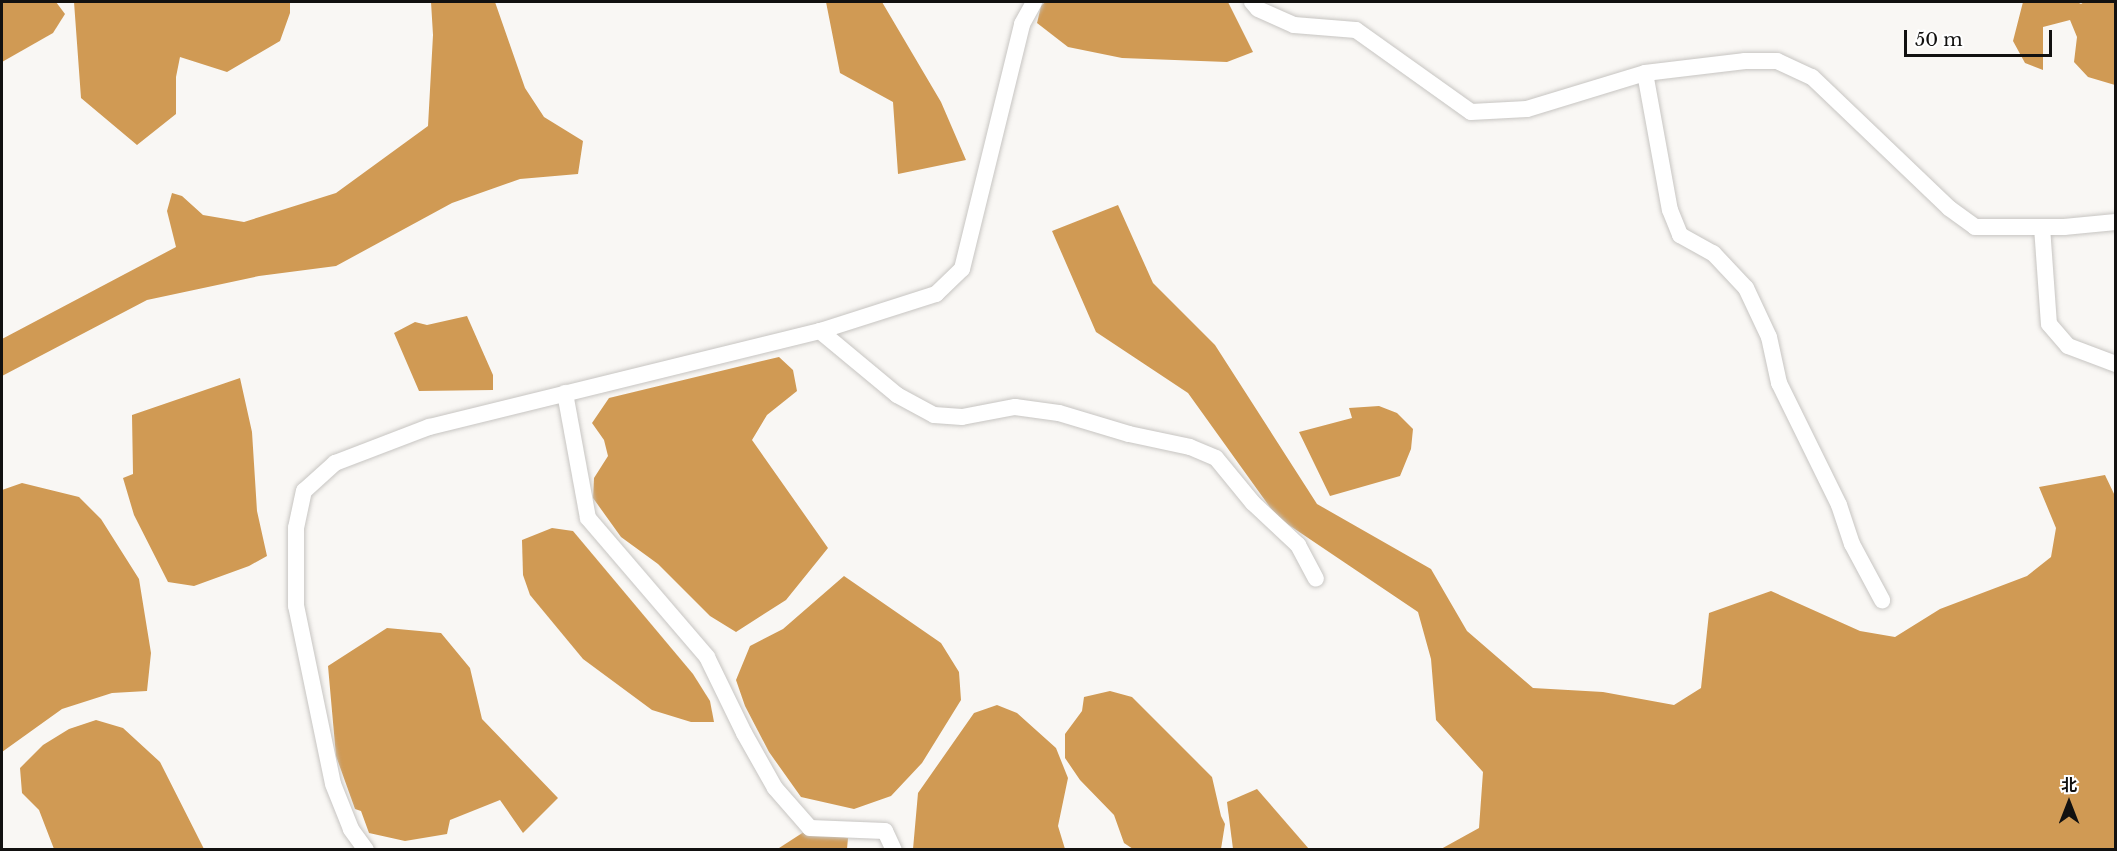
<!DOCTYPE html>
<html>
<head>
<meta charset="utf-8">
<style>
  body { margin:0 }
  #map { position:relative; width:2117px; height:851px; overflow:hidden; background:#f9f7f4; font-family:"Libre Baskerville","Noto Sans SC",serif }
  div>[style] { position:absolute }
  .water>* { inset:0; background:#d09a54 }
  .roads { filter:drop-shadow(0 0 2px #c7c5c2) drop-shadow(0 0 2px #c7c5c2) }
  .street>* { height:16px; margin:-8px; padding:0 8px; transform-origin:8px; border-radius:8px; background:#fff }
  span { translate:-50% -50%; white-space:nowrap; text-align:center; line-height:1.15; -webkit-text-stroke:4.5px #fff; paint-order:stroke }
  .frame { position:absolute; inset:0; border:3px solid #121110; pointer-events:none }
  .north { position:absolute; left:2039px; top:773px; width:60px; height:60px; -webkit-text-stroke:4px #fff; paint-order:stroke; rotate:0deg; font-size:16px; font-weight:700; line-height:24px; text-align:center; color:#121110 }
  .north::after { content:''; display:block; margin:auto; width:21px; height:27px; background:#121110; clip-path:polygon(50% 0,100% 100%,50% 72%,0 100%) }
  .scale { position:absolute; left:1904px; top:30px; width:148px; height:27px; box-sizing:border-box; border:3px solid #121110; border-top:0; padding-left:8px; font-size:18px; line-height:21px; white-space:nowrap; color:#121110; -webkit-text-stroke:4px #fff; paint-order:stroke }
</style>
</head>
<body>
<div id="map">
  <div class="water">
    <i style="clip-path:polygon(2px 2px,56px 2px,65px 14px,53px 33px,2px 62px)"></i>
    <i style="clip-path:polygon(74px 2px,290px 2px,290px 13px,280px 41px,227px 72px,180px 57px,176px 77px,176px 114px,137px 145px,81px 98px)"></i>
    <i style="clip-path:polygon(431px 2px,495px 2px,525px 88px,544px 117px,583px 141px,578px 174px,520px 179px,452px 203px,336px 266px,259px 276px,147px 300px,2px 376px,2px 339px,176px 247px,167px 211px,172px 193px,182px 196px,203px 215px,244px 222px,336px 193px,428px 126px,433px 35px)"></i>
    <i style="clip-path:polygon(826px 2px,882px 2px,941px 102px,966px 160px,898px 174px,893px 102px,840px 73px)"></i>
    <i style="clip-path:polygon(1045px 2px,1228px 2px,1253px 52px,1227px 62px,1122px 58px,1068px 47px,1037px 23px,1041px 6px)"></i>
    <i style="clip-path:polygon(2023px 2px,2077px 2px,2081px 4px,2084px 2px,2115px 2px,2115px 85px,2088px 77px,2074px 62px,2077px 37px,2070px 20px,2043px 27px,2043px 70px,2025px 63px,2013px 41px)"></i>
    <i style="clip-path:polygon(1118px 205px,1153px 283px,1215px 345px,1317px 504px,1431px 569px,1467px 631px,1533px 688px,1603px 692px,1674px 705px,1701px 688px,1709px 613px,1771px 591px,1860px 631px,1895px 637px,1940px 609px,2027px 576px,2051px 557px,2056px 528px,2039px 487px,2105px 475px,2116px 498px,2115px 849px,1441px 849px,1479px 828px,1483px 772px,1436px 720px,1431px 659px,1418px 612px,1277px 517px,1188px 393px,1096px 332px,1052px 231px)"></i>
    <i style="clip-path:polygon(467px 316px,493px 375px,493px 390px,419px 391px,394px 333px,415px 322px,427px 325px)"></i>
    <i style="clip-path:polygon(779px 357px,793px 370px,797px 391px,767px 415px,752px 440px,828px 548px,786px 600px,736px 632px,710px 616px,658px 564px,621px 537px,593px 498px,594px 478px,608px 456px,604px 440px,592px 423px,609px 398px)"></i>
    <i style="clip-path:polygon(240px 378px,252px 432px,257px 511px,267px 556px,249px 566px,194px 586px,168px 582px,134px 515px,123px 478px,133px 474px,132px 415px)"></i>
    <i style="clip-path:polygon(1379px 406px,1397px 413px,1413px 429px,1411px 449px,1400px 476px,1330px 496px,1299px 432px,1352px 418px,1349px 408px)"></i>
    <i style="clip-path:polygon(22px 483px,79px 497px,101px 519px,139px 579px,151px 653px,147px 691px,112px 693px,62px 709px,2px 752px,2px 490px)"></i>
    <i style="clip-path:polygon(552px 528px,573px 531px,693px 674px,710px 701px,714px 722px,691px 722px,652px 710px,583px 659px,530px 595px,523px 575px,522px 540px)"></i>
    <i style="clip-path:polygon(844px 576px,941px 643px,959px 672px,961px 700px,922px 763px,891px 796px,854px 809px,801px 797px,769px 752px,745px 706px,736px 680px,750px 646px,783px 629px)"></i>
    <i style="clip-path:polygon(387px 628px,441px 633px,470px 668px,482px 719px,558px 798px,523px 833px,500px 800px,450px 820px,447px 834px,405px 841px,369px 833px,361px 811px,355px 809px,336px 756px,328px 666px)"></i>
    <i style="clip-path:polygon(1110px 691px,1132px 697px,1212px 777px,1221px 816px,1225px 824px,1221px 849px,1133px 849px,1124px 843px,1114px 815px,1080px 780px,1065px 758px,1065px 734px,1082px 711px,1084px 697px)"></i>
    <i style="clip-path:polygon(997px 705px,1017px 713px,1056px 748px,1068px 778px,1058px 826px,1065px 849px,913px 849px,918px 793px,974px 713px)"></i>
    <i style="clip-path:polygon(96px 720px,123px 728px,160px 762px,204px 849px,54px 849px,39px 810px,22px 793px,20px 768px,43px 745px,69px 729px)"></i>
    <i style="clip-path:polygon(1257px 789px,1309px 849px,1233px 849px,1227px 802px)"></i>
    <i style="clip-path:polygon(810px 828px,848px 838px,847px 849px,776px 850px)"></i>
  </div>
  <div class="roads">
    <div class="street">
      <i style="left:1252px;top:2px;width:9px;rotate:49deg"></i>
      <i style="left:1258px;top:9px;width:39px;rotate:24deg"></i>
      <i style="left:1294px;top:25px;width:62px;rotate:4.6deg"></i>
      <i style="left:1356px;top:30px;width:141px;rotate:35.5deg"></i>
      <i style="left:1471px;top:112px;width:56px;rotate:-3.1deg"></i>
      <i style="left:1527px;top:109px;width:123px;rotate:-17deg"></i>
      <i style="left:1645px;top:73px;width:101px;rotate:-6.8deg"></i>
      <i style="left:1745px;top:61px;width:32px"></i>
      <i style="left:1777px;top:61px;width:38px;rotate:25deg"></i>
      <i style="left:1812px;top:77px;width:190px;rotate:43.7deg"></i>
      <i style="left:1949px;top:208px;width:32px;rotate:36deg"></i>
      <i style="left:1975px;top:227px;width:89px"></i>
      <i style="left:2064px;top:227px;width:52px;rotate:-5.5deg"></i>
      <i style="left:1645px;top:73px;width:139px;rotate:79.7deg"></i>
      <i style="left:1670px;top:210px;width:27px;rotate:68deg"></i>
      <i style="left:1680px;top:235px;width:38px;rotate:29deg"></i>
      <i style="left:1713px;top:253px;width:48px;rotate:46.7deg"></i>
      <i style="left:1746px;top:288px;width:54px;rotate:64.9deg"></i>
      <i style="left:1769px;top:337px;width:47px;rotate:77.7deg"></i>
      <i style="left:1779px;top:383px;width:136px;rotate:63.8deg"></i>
      <i style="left:1839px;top:505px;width:41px;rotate:71.6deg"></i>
      <i style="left:1852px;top:544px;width:64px;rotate:61.8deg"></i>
      <i style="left:2042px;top:227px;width:97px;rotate:85.9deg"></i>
      <i style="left:2049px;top:324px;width:29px;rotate:49deg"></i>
      <i style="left:2068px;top:346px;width:51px;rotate:20.6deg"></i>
      <i style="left:820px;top:331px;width:100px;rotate:39.7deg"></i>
      <i style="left:897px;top:395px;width:42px;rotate:28.4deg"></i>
      <i style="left:934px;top:415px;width:28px;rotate:4deg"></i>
      <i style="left:962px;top:417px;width:54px;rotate:-10.7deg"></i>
      <i style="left:1015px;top:407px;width:44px;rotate:7.8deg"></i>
      <i style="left:1059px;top:413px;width:73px;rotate:16.7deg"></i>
      <i style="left:1129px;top:434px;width:62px;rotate:12deg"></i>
      <i style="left:1190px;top:447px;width:28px;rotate:23deg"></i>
      <i style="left:1216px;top:458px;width:58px;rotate:50.6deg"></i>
      <i style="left:1253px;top:503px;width:62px;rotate:43deg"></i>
      <i style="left:1298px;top:545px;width:38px;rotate:62deg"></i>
      <i style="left:565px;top:393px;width:127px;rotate:79.6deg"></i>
      <i style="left:588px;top:518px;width:183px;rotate:49.4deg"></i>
      <i style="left:707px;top:657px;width:85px;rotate:64deg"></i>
      <i style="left:744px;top:733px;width:63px;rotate:60.6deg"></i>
      <i style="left:775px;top:788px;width:53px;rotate:48.8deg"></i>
      <i style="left:810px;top:828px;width:75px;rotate:2.3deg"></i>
      <i style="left:885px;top:831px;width:21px;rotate:65deg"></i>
      <i style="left:366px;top:850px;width:26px;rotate:-126deg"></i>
      <i style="left:351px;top:829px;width:48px;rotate:-111.8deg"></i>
      <i style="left:333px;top:784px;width:182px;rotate:-101.7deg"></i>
      <i style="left:296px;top:606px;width:78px;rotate:-90deg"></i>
      <i style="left:296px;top:528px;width:38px;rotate:-78deg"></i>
      <i style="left:304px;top:491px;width:42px;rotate:-42.1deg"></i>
      <i style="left:335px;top:463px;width:101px;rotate:-21deg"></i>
      <i style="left:429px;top:427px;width:403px;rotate:-13.8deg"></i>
      <i style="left:820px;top:331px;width:122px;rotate:-17.7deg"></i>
      <i style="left:936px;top:294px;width:36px;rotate:-44deg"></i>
      <i style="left:962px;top:269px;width:252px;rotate:-76.2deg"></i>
      <i style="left:1022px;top:24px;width:25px;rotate:-61deg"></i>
    </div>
  </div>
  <div class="frame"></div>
  <div class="north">北</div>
  <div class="scale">50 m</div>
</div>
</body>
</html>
